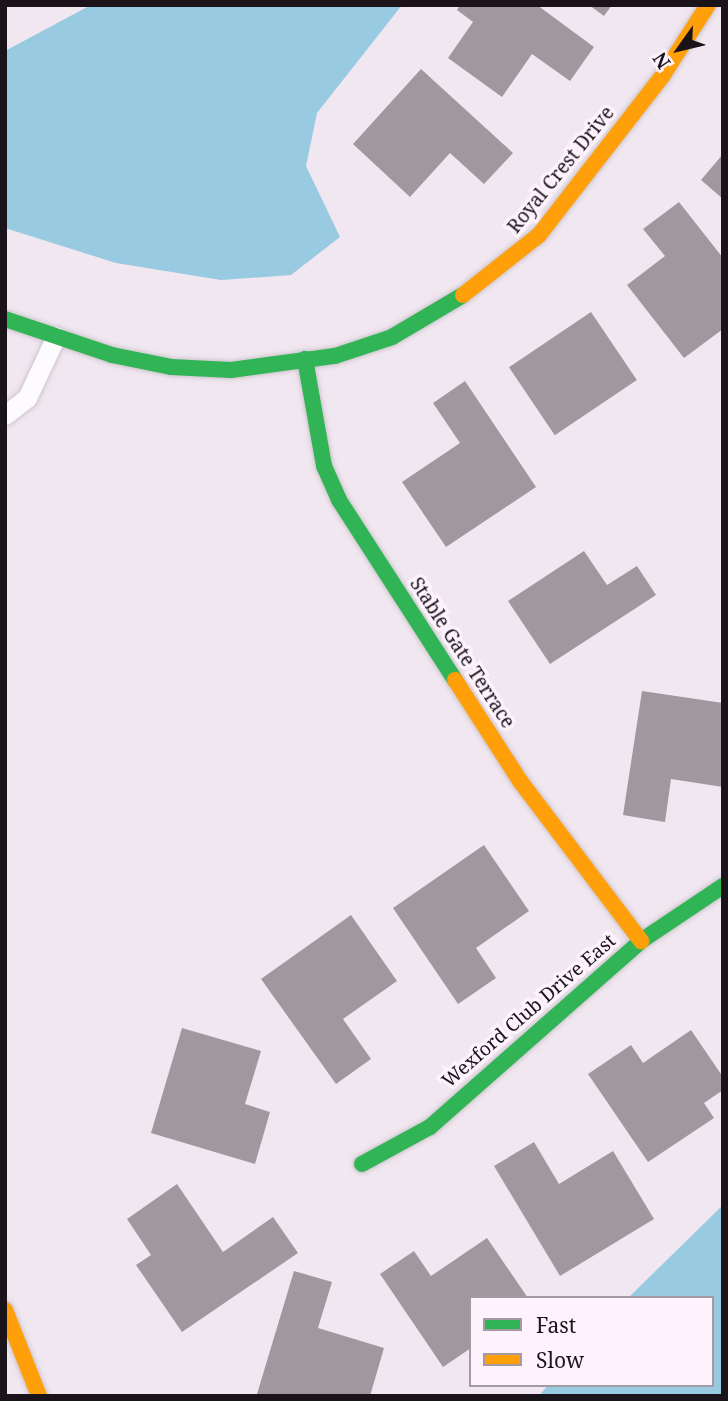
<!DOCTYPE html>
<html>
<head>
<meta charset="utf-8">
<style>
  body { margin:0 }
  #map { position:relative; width:728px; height:1401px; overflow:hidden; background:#f1e7f0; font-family:"Noto Serif",serif }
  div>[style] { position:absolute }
  .water>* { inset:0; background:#98cae1 }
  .building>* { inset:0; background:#a0989f; transform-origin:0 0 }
  .roads { filter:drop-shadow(0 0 2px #cdc6cd) drop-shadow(0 0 2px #cdc6cd) }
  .lane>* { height:19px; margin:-9.5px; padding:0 9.5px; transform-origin:9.5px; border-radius:9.5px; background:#fdfbfd }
  .fast>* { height:16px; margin:-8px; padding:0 8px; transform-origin:8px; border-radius:8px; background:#30b455 }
  .slow>* { height:16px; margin:-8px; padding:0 8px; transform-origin:8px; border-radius:8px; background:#ff9f0a }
  span { translate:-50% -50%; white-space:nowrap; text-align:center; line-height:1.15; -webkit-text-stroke:7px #fef3fd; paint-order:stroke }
  .street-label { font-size:19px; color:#1a141a }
  .frame { position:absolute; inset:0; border:7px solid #1a141a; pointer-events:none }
  .legend { position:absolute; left:469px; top:1296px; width:245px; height:91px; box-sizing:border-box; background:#fef3fd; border:2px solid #a39aa2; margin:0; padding:9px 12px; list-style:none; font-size:21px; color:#1a141a }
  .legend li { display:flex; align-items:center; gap:14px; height:35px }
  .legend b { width:35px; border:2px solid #a39aa2 }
  .north { position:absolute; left:644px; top:14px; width:70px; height:70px; -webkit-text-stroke:5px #fef3fd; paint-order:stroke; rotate:236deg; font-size:19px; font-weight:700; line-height:28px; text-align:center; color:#1a141a }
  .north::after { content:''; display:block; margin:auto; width:24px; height:32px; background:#1a141a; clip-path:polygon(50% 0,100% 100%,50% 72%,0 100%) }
</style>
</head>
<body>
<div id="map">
  <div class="water">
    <i style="clip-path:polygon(91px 5px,402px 5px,317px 113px,306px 166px,340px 237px,291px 275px,221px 280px,116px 263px,5px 228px,5px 51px)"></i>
    <i style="clip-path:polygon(723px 1205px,723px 1396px,539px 1396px,548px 1385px,712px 1385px,712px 1298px,628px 1298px)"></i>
  </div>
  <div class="building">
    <i style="clip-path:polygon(460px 5px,537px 5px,594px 47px,570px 81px,532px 54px,502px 97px,448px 58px,473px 22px,457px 10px)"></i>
    <i style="clip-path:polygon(589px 5px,612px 5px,604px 16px)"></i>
    <i style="clip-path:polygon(421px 69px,513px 153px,484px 184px,450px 153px,410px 197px,353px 144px)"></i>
    <i style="clip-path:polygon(723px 154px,723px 199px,701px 180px)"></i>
    <i style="clip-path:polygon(679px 202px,723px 258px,723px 329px,684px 358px,627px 285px,665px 256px,643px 229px)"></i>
    <i style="left:591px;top:312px;width:82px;height:99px;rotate:56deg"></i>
    <i style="clip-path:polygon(465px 381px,536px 487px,446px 547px,402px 482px,460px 443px,433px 403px)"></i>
    <i style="clip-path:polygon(584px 551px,607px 585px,637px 566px,656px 595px,550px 664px,508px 601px)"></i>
    <i style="clip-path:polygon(642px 691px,723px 703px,723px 787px,671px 779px,665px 822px,623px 815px)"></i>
    <i style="clip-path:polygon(484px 845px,529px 911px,476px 948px,496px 978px,458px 1004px,393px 908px)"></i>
    <i style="clip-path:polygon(351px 915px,397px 981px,343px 1019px,371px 1059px,336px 1084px,261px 979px)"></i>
    <i style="clip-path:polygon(182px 1028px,261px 1051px,245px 1104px,270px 1112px,255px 1164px,151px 1133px)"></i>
    <i style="clip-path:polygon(691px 1030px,723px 1077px,723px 1090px,704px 1103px,714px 1118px,648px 1162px,588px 1074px,631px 1045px,643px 1063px)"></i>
    <i style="clip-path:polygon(534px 1142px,559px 1184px,613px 1151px,654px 1219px,560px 1276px,494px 1166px)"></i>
    <i style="clip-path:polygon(177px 1184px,223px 1252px,273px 1217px,298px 1253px,182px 1332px,136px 1265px,151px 1255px,127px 1219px)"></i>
    <i style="clip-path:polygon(487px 1238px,528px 1298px,471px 1298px,471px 1348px,443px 1367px,380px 1274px,414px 1251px,431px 1276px)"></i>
    <i style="clip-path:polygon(294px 1271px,332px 1282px,318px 1328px,384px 1348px,370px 1396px,257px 1394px)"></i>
  </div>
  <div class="roads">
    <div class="lane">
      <i style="left:5px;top:415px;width:28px;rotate:-38deg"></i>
      <i style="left:27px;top:398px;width:68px;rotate:-64.9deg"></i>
    </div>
    <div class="fast">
      <i style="left:5px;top:319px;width:113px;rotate:18.6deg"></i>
      <i style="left:112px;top:355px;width:60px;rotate:11.5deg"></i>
      <i style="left:171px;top:367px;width:60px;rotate:2.9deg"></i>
      <i style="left:231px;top:370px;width:105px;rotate:-7.7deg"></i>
      <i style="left:335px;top:356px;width:60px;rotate:-18.4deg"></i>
      <i style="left:392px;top:337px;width:82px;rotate:-30.6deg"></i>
      <i style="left:305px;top:359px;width:109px;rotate:79.9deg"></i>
      <i style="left:324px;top:466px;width:37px;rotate:66deg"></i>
      <i style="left:339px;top:500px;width:214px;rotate:57.2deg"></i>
      <i style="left:362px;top:1164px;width:77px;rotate:-28.6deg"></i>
      <i style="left:430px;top:1127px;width:281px;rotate:-41.4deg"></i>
      <i style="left:641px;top:941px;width:99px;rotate:-33.9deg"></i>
    </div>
    <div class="slow">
      <i style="left:463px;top:295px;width:97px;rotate:-38.3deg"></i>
      <i style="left:539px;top:235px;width:202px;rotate:-52.2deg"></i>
      <i style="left:663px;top:75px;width:83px;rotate:-57.3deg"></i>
      <i style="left:455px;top:680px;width:120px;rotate:57.2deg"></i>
      <i style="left:520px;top:781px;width:201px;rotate:52.9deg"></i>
      <i style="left:5px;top:1310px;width:92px;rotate:68.4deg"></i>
    </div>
  </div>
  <div class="street-label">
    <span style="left:561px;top:170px;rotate:-51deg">Royal Crest Drive</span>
    <span style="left:462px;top:653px;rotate:57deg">Stable Gate Terrace</span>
    <span style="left:529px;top:1011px;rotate:-41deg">Wexford Club Drive East</span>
  </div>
  <div class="frame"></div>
  <ul class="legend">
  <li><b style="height:9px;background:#30b455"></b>Fast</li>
  <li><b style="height:9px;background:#ff9f0a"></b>Slow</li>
  </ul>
  <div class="north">N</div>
</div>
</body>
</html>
